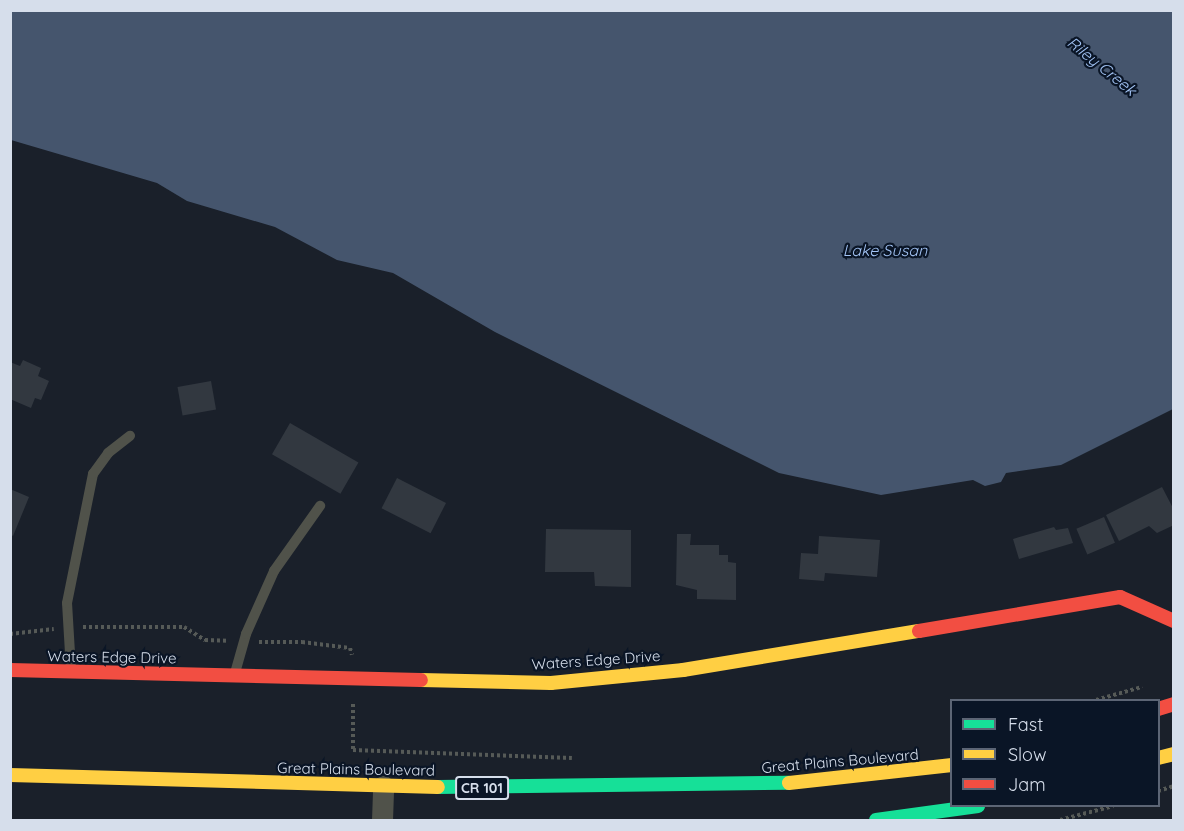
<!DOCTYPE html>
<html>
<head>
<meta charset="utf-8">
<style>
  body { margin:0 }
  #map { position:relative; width:1184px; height:831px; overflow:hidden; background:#1a202a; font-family:Quicksand,sans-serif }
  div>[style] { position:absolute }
  .water>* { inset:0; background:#45556d }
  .building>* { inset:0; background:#323840; transform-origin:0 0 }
  .path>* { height:4px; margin-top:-2px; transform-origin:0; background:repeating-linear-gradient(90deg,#565a57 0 3px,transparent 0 6px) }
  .lane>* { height:10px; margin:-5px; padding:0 5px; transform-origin:5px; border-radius:5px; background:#50524a }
  .street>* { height:21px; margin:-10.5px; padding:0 10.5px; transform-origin:10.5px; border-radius:10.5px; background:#50524a }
  .fast>* { height:14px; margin:-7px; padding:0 7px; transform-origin:7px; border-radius:7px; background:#16e098 }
  .slow>* { height:14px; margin:-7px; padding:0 7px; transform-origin:7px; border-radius:7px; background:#ffcf43 }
  .jam>* { height:14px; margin:-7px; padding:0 7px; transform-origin:7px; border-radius:7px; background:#f24e42 }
  span { translate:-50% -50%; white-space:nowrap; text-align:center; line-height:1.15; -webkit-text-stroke:4.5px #0a1526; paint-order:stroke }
  .shield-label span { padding:2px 4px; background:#0a1526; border:2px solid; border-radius:4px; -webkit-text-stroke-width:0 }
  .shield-label { font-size:14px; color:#d6deeb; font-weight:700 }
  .street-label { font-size:15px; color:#d6deeb }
  .water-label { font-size:16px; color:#a3c4f5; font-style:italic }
  .frame { position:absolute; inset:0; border:12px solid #d6deeb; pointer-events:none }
  .legend { position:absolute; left:950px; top:699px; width:210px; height:108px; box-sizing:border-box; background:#0a1526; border:2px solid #5c6575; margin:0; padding:8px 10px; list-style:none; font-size:18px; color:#d6deeb }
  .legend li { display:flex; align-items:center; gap:12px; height:30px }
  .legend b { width:30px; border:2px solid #5c6575 }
</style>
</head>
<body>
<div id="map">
  <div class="water">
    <i style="clip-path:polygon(10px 11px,1173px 11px,1173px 409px,1061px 465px,1006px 473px,1001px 482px,985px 486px,973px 480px,881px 495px,779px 473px,495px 332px,393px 273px,337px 260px,275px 227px,187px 201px,157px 183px,11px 140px)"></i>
  </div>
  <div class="building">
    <i style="clip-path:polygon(23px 360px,41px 368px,38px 376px,49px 381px,41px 400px,35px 398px,31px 408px,10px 399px,10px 362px,20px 366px)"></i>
    <i style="left:211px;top:381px;width:29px;height:34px;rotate:80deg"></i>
    <i style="left:290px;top:423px;width:79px;height:36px;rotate:30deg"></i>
    <i style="left:397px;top:478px;width:55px;height:34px;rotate:27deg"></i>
    <i style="clip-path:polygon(1162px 487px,1174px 510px,1174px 525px,1157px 533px,1149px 526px,1119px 541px,1106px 515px)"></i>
    <i style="clip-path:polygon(10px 489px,29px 497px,13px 536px,10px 534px)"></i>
    <i style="left:1104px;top:517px;width:28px;height:30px;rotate:67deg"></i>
    <i style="clip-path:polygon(1054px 527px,1056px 530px,1068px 528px,1073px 543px,1019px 559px,1013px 539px)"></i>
    <i style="clip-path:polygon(546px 529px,631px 530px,631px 587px,595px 586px,594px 572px,545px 572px)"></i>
    <i style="clip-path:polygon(677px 534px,691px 534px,690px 545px,719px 545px,719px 555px,728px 555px,728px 562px,736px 563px,736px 600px,697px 599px,697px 590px,676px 585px)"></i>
    <i style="clip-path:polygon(819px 536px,880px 540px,877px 577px,825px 573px,824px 581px,799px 579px,801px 553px,818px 554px)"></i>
  </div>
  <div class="path">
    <i style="left:83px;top:627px;width:101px"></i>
    <i style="left:184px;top:627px;width:25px;rotate:32deg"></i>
    <i style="left:205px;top:640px;width:23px;rotate:2deg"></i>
    <i style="left:10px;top:634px;width:44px;rotate:-6.5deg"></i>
    <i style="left:259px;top:642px;width:43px"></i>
    <i style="left:302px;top:642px;width:48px;rotate:7.1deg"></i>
    <i style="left:350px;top:648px;width:7px;rotate:74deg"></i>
    <i style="left:1096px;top:700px;width:48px;rotate:-15.8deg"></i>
    <i style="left:353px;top:704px;width:46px;rotate:90deg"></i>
    <i style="left:353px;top:750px;width:219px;rotate:2.1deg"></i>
    <i style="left:1158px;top:791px;width:17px;rotate:-17deg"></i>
    <i style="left:1060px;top:820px;width:55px;rotate:-14.8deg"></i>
  </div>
  <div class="lane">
    <i style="left:71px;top:670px;width:67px;rotate:-93.4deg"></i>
    <i style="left:67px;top:603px;width:132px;rotate:-78.6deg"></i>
    <i style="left:93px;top:474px;width:26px;rotate:-54deg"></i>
    <i style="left:108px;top:453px;width:28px;rotate:-38deg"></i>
    <i style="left:235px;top:673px;width:41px;rotate:-74.2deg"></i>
    <i style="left:246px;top:634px;width:69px;rotate:-66deg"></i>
    <i style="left:274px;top:571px;width:80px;rotate:-54.7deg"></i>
  </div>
  <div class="street">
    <i style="left:382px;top:820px;width:34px;rotate:-88deg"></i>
  </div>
  <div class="fast">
    <i style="left:438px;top:787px;width:351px;rotate:-0.7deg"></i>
    <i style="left:876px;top:820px;width:103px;rotate:-7.8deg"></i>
  </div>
  <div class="slow">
    <i style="left:421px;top:680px;width:130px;rotate:1.3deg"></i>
    <i style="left:551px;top:683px;width:133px;rotate:-5.6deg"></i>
    <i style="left:683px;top:670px;width:239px;rotate:-9.4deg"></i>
    <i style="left:1158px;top:758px;width:16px;rotate:-14deg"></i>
    <i style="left:10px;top:775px;width:428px;rotate:1.6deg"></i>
    <i style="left:789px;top:783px;width:164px;rotate:-6.3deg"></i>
  </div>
  <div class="jam">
    <i style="left:919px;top:631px;width:204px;rotate:-9.6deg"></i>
    <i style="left:1120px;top:597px;width:59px;rotate:24deg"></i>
    <i style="left:10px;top:670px;width:411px;rotate:1.4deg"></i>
    <i style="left:1158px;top:709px;width:17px;rotate:-17deg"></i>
  </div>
  <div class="shield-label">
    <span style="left:482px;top:788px">CR 101</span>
  </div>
  <div class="street-label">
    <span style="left:112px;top:657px;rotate:1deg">Waters Edge Drive</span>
    <span style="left:596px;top:660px;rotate:-4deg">Waters Edge Drive</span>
    <span style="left:840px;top:761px;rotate:-5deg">Great Plains Boulevard</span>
    <span style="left:356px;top:769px;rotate:1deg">Great Plains Boulevard</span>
  </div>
  <div class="water-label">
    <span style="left:1102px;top:66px;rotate:39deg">Riley Creek</span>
    <span style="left:885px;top:250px">Lake Susan</span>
  </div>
  <div class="frame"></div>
  <ul class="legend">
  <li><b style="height:8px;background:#16e098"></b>Fast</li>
  <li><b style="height:8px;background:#ffcf43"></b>Slow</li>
  <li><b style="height:8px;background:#f24e42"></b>Jam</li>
  </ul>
</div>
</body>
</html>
